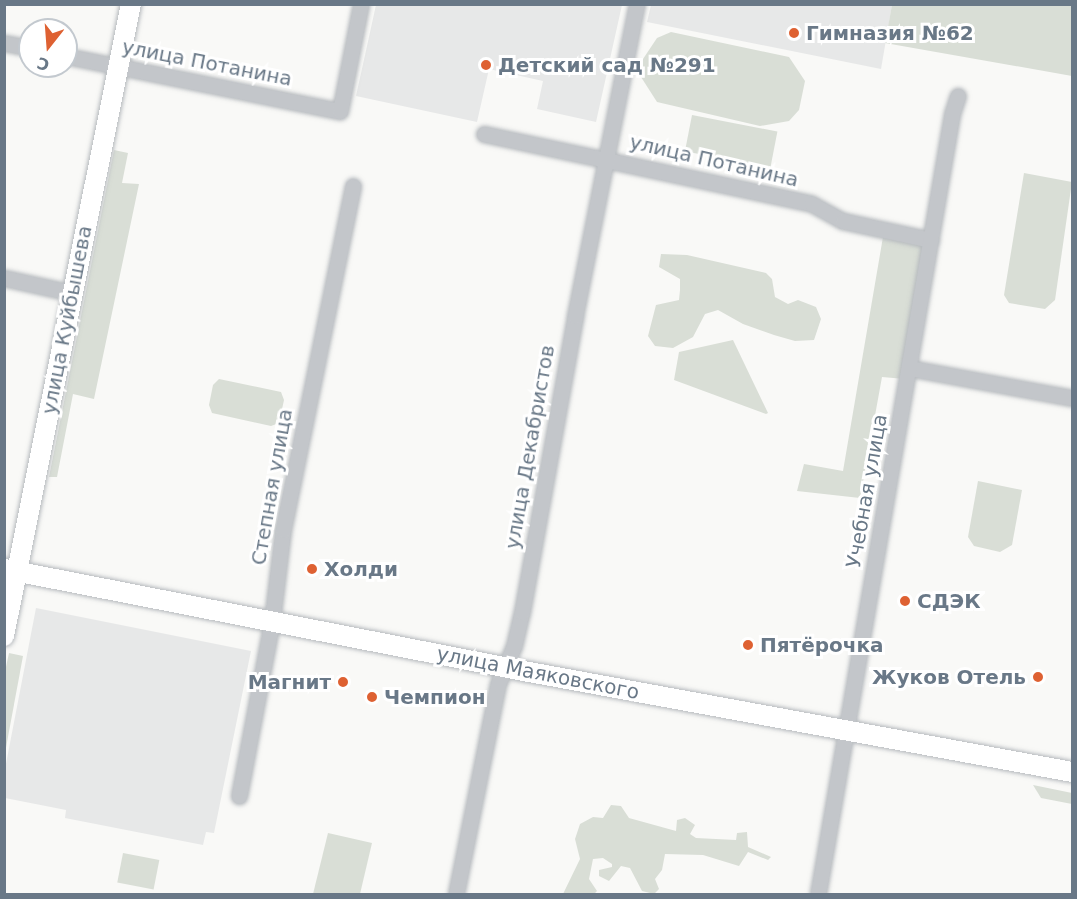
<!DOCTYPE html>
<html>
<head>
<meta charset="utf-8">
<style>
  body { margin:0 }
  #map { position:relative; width:1077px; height:899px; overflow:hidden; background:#f9f9f7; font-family:"DejaVu Sans",sans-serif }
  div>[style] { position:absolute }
  .built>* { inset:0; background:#e7e8e8 }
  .green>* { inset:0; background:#d9ded6; transform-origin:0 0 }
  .roads { filter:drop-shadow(0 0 2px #b6babe) drop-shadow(0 0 2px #b6babe) }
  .minor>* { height:15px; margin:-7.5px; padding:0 7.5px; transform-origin:7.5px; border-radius:7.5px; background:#c3c6ca }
  .major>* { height:20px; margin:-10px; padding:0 10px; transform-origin:10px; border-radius:10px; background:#fff }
  .dots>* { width:16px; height:16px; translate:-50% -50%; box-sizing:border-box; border:3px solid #fff; border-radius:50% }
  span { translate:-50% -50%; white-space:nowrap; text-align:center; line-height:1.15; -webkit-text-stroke:6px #fff; paint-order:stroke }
  .poi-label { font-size:20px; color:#697887; font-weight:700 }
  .left { translate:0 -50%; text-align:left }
  .right { translate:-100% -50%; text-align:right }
  .street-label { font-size:20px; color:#697887 }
  .frame { position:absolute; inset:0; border:6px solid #697887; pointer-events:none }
  .north { position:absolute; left:18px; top:18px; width:60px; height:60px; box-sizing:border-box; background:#fff; border:2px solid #c3c9cf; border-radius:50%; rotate:197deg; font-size:16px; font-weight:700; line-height:24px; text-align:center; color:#697887 }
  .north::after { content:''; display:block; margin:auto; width:21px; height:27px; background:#de6132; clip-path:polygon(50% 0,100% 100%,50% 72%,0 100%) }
</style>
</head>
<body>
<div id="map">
  <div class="built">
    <i style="clip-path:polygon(376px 5px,622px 5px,596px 122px,537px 109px,543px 81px,489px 69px,477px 122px,356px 96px)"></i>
    <i style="clip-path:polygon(651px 5px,892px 5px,881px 69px,647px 22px)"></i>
    <i style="clip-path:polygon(36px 608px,251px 651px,214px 833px,206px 832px,203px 845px,65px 818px,66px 810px,5px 798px,5px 769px)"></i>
  </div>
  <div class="green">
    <i style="clip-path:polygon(892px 5px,1072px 5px,1072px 76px,885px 43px)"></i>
    <i style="clip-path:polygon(671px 32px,789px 57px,805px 81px,799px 110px,789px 121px,760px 126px,657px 102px,641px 77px,641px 62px,657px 38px)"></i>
    <i style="left:692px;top:115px;width:87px;height:37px;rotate:11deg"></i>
    <i style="clip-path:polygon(114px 150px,128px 153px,122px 183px,139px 184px,94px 399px,73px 394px,57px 477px,49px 477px)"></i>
    <i style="clip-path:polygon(1024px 173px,1072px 182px,1055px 300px,1045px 309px,1009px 303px,1004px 295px)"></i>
    <i style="clip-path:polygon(884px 231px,929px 241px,905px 379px,882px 377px,860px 498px,797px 491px,804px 464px,843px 471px)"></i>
    <i style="clip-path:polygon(661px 254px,687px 255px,766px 273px,772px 279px,775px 297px,788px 304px,798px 300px,816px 307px,821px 319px,814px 340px,795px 341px,774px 335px,743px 324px,718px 310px,705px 314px,693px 337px,673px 348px,655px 346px,648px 336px,656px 305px,679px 300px,680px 290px,680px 279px,659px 267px)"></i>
    <i style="clip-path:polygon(733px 340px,768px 413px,766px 414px,674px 380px,679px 352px)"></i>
    <i style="clip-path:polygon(219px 379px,281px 392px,284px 400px,279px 423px,271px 426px,212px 413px,209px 405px,213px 385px)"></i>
    <i style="clip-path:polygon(978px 481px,1022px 490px,1012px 545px,1000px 552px,974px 546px,968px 537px)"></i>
    <i style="clip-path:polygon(9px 653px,23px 656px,5px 753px,4px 676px)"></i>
    <i style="clip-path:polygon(1033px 785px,1072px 793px,1072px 804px,1041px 798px)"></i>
    <i style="clip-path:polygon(611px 805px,621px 806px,629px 818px,676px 831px,677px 820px,685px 818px,695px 825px,690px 834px,696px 838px,736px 840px,737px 833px,747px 832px,748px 847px,771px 857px,768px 860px,748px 852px,739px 866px,703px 855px,665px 854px,662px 870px,655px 879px,659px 889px,654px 894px,642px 891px,630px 868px,621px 866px,609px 881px,599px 876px,599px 870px,612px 867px,612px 864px,603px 858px,593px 859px,589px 879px,597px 891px,594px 894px,563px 894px,580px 859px,575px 839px,580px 824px,593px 817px,603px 818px)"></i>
    <i style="clip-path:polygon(328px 833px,372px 843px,360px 894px,313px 894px)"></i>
    <i style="left:123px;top:853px;width:37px;height:30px;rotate:11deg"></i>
  </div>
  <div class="roads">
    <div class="minor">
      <i style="left:4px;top:43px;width:26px;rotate:11deg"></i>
      <i style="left:66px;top:56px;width:279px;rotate:11.4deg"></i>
      <i style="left:340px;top:111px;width:109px;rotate:-78.9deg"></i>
      <i style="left:484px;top:134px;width:335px;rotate:12deg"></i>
      <i style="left:812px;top:204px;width:35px;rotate:29deg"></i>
      <i style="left:843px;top:221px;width:90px;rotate:12.2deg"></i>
      <i style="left:4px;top:278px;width:70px;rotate:12.4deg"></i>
      <i style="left:909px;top:368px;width:166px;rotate:10.4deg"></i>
      <i style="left:239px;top:796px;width:178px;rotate:-79.3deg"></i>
      <i style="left:272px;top:621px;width:92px;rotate:-83.1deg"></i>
      <i style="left:283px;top:530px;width:351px;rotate:-78.5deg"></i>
      <i style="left:456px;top:894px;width:214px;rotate:-78.7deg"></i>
      <i style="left:498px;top:684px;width:41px;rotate:-67.2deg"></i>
      <i style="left:514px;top:646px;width:35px;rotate:-77deg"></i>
      <i style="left:522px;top:612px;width:301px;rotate:-79.8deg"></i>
      <i style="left:575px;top:316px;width:318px;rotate:-78.8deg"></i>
      <i style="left:818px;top:894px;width:791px;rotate:-80.25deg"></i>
      <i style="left:952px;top:114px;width:19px;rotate:-72deg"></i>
    </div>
    <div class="major">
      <i style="left:4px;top:569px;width:535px;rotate:11.1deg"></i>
      <i style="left:529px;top:672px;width:552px;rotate:10.43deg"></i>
      <i style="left:4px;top:636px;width:645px;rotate:-78.64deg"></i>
    </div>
  </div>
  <div class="dots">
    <i style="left:794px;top:33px;background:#de6132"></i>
    <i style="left:486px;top:65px;background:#de6132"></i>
    <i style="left:312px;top:569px;background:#de6132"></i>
    <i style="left:905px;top:601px;background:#de6132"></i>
    <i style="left:748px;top:645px;background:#de6132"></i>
    <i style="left:1038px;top:677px;background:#de6132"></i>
    <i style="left:343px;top:682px;background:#de6132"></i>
    <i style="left:372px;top:697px;background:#de6132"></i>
  </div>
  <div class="poi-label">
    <span class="left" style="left:806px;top:33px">Гимназия №62</span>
    <span class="left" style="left:498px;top:65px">Детский сад №291</span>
    <span class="left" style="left:324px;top:569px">Холди</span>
    <span class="left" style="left:917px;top:601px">СДЭК</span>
    <span class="left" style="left:760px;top:645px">Пятёрочка</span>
    <span class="right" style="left:1026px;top:677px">Жуков Отель</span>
    <span class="right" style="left:331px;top:682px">Магнит</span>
    <span class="left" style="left:384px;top:697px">Чемпион</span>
  </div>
  <div class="street-label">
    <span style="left:207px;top:63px;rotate:11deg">улица Потанина</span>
    <span style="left:714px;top:161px;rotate:13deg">улица Потанина</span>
    <span style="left:67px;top:320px;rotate:-79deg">улица Куйбышева</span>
    <span style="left:530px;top:447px;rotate:-80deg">улица Декабристов</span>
    <span style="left:272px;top:487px;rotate:-80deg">Степная улица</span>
    <span style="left:867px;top:491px;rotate:-80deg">Учебная улица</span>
    <span style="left:538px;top:673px;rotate:11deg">улица Маяковского</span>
  </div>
  <div class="frame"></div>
  <div class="north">С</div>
</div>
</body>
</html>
